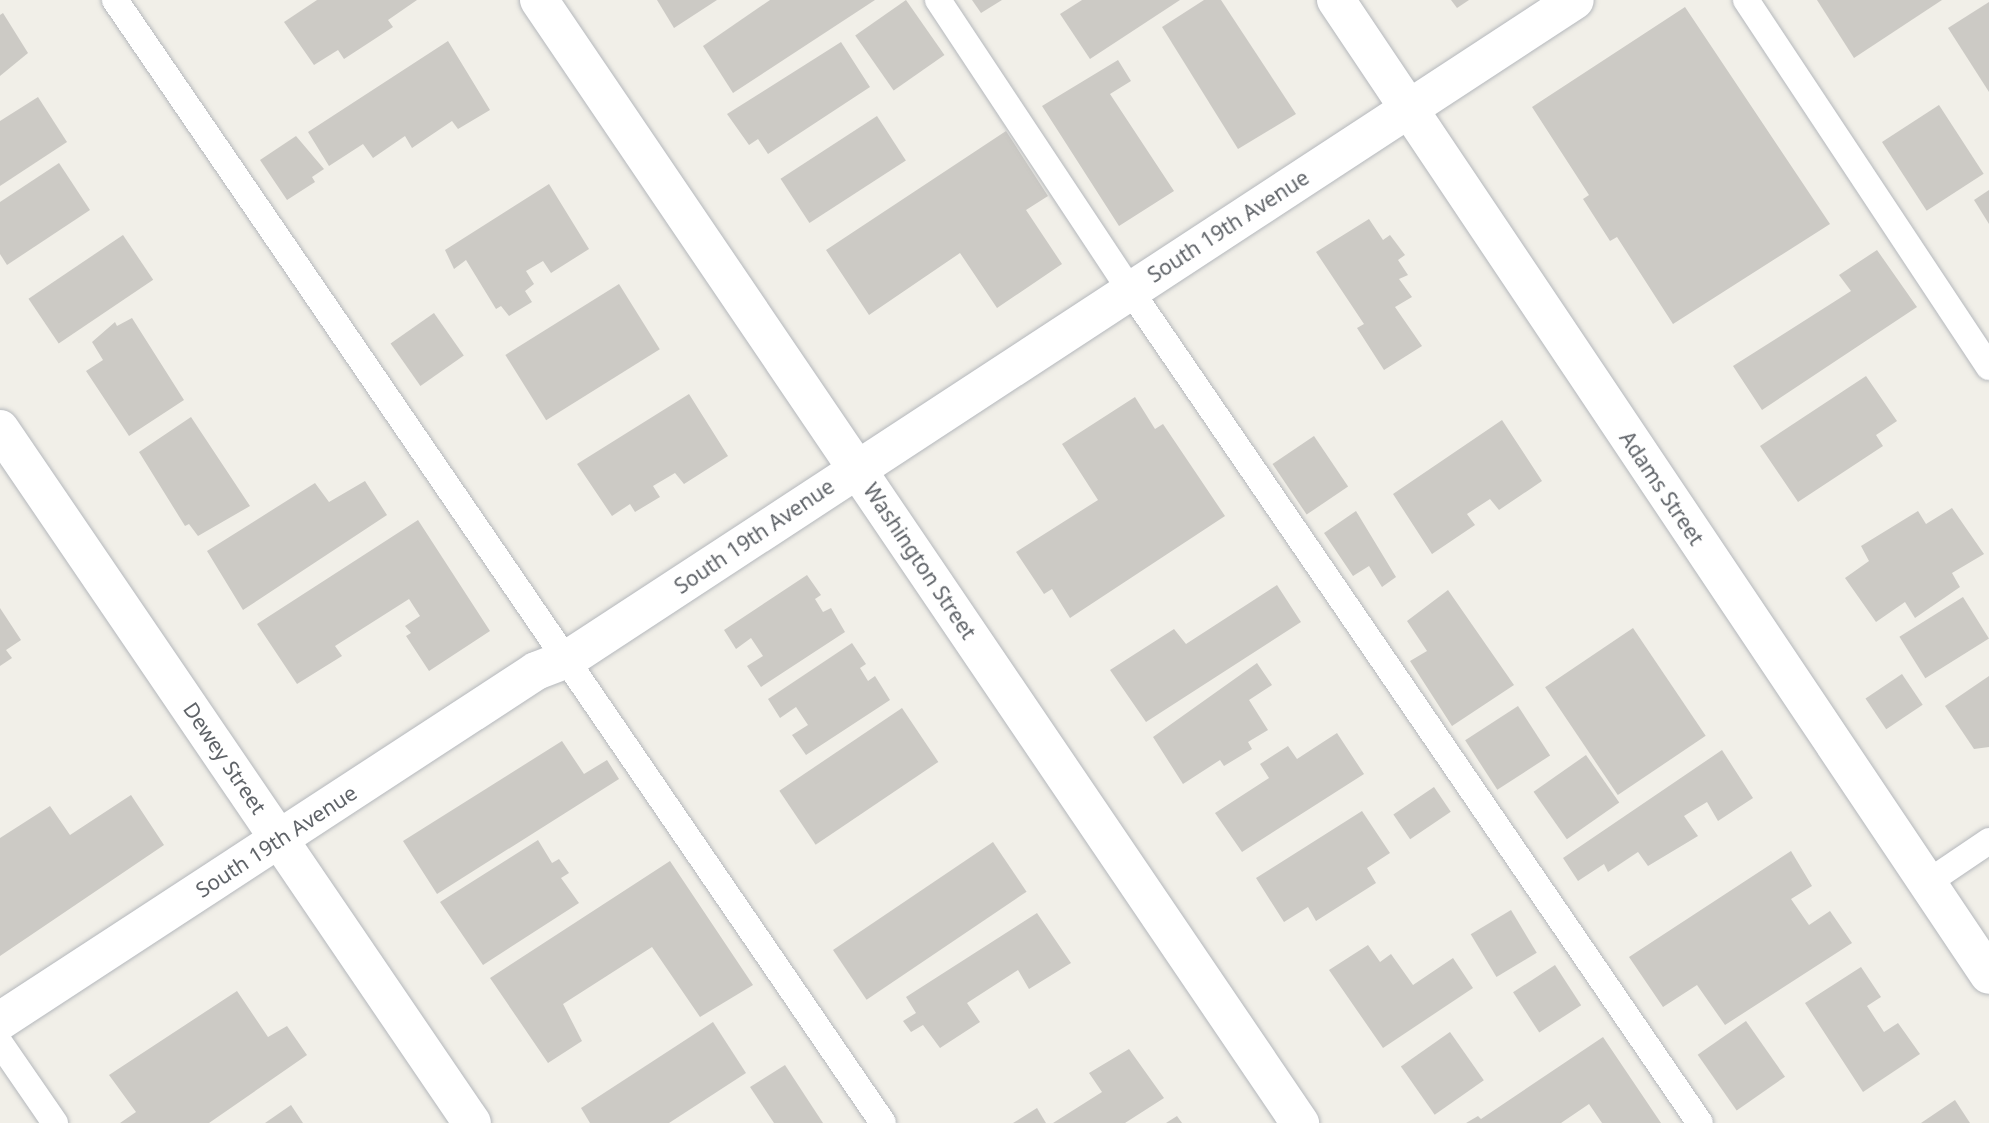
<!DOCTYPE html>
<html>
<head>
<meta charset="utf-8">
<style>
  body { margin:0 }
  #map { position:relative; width:1989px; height:1123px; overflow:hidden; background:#f1efe8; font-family:"Noto Sans",sans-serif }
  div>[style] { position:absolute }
  .building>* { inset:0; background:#cccac5; transform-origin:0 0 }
  .roads { filter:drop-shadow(0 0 2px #b5b8bc) drop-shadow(0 0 2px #b5b8bc) }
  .service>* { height:26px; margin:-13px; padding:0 13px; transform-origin:13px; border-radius:13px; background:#fff }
  .minor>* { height:38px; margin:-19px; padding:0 19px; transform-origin:19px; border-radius:19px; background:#fff }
  .tertiary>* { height:38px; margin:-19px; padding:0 19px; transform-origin:19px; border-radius:19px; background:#fff }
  span { translate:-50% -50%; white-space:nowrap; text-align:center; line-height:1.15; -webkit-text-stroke:7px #fff; paint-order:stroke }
  .street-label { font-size:21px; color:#5f6368 }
</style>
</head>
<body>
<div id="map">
  <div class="building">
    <i style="clip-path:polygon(317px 0,417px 0,388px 20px,393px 27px,344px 59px,338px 50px,314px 65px,284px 22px)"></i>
    <i style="clip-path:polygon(657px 0,717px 0,674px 28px)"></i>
    <i style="clip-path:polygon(770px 0,875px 0,733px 93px,703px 46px)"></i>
    <i style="left:906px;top:0;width:67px;height:62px;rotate:55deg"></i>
    <i style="clip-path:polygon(972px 0,1002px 0,981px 13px)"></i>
    <i style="clip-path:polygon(1082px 0,1180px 0,1090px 59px,1060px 14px)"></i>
    <i style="clip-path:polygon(1204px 0,1221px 0,1296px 114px,1238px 149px,1162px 27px)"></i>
    <i style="clip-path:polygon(1451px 0,1469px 0,1457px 8px)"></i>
    <i style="clip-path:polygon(1817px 0,1942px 0,1854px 58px)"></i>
    <i style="clip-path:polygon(1989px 2px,1989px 92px,1948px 28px)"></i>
    <i style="clip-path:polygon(1685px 7px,1830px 224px,1673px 324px,1617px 237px,1610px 241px,1583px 199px,1589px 195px,1532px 107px)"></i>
    <i style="clip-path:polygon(3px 13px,28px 53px,0 76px,0 15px)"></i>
    <i style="clip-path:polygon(448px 41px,490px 110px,458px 129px,452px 121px,412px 148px,405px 136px,373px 158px,363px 144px,329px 166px,308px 132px)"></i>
    <i style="clip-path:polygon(841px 42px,870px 87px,768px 154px,758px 139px,749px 145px,727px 114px)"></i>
    <i style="clip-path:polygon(1118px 60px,1131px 81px,1110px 94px,1174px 191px,1119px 226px,1042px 106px)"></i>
    <i style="clip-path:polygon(38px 97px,67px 142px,0 186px,0 121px)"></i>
    <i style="left:1939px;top:105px;width:82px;height:68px;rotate:57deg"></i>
    <i style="left:877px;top:116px;width:53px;height:115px;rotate:57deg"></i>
    <i style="clip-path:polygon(1006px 131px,1048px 196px,1026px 210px,1062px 264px,997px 308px,960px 253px,869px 315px,826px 250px)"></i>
    <i style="clip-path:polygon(296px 136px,324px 169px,312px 177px,315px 182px,287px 200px,260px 160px)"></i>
    <i style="clip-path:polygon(59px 163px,90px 210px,7px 265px,0 254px,0 202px)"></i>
    <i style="clip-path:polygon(549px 184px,589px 249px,551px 273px,543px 261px,526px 271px,534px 284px,525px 291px,532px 302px,509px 316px,501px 306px,496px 309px,466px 260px,454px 269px,445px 250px)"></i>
    <i style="clip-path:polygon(1989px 190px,1989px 224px,1974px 200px)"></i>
    <i style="clip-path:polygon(1369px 219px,1383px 240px,1390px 235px,1405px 255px,1398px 260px,1408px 275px,1399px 279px,1412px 297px,1395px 307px,1422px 346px,1384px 370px,1357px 328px,1364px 324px,1316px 252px)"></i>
    <i style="left:123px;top:235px;width:54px;height:114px;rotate:56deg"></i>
    <i style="clip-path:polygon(1877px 250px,1917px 307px,1762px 410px,1733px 366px,1851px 291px,1839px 275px)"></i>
    <i style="left:619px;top:284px;width:77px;height:134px;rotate:58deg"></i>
    <i style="left:434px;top:313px;width:52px;height:53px;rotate:55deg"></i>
    <i style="clip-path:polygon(132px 318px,184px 400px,129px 436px,86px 371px,103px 360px,92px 342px,115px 322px,117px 326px)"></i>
    <i style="clip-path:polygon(1866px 376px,1897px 421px,1876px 435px,1883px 446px,1798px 502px,1760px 446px)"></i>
    <i style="clip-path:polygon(689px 394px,728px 456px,684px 484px,675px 473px,653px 486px,660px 497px,635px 512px,630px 504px,612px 516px,577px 464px)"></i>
    <i style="clip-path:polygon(1135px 397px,1155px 429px,1163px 424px,1225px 516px,1070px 618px,1052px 589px,1044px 594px,1016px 552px,1098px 500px,1062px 444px)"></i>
    <i style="clip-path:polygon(191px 417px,250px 506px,198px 536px,189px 524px,185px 526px,139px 452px)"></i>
    <i style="clip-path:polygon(1502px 420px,1542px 481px,1499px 510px,1490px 499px,1467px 514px,1475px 525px,1432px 554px,1393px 494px)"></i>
    <i style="left:1314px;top:436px;width:61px;height:50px;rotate:56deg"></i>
    <i style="clip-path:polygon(365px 481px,387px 515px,243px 610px,207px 551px,315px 483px,329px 502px)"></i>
    <i style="clip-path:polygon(1952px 508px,1984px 554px,1952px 573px,1960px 587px,1915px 618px,1905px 602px,1876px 622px,1845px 578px,1869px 561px,1861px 546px,1918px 511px,1926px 524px)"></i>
    <i style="clip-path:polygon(1356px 511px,1396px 577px,1382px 587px,1369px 566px,1353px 576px,1324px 533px)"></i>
    <i style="clip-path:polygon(418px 520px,490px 631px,429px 671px,406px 636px,411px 633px,405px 626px,420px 616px,409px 599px,335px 646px,342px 656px,297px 684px,257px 624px)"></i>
    <i style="clip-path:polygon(807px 575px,821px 595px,815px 599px,823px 612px,831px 608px,845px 632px,761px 687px,747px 666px,763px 656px,751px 638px,736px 649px,724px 630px)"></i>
    <i style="clip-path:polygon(1277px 585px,1301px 622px,1146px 722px,1110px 670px,1174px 629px,1186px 644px)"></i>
    <i style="clip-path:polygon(1448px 590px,1514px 685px,1452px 726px,1410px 661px,1427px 651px,1407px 621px)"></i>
    <i style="left:1963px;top:597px;width:49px;height:75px;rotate:58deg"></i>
    <i style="clip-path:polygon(0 608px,21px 640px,6px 650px,12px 658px,0 666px)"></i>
    <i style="left:1633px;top:628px;width:130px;height:106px;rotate:56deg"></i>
    <i style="clip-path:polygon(852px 643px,866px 664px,860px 668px,868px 681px,875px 676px,890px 700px,806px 755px,792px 735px,808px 725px,796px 707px,780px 718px,768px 699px)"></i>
    <i style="clip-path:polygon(1257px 663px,1272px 685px,1249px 700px,1268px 730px,1248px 742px,1252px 749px,1224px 766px,1220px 760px,1183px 784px,1153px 737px)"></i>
    <i style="left:1902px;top:674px;width:37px;height:44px;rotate:56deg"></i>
    <i style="clip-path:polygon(1989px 676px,1989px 747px,1974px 749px,1945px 706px)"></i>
    <i style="left:1518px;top:706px;width:59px;height:63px;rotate:57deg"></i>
    <i style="left:902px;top:708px;width:65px;height:148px;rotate:56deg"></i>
    <i style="clip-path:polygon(1337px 733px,1364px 774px,1242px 852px,1215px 813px,1269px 778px,1260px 764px,1288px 746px,1297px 759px)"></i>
    <i style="clip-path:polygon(562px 741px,584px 774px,607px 760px,619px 779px,437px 894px,403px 841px)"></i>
    <i style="clip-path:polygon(1722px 750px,1753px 798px,1718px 821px,1707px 802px,1684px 816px,1698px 836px,1648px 866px,1638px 852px,1608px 872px,1604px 864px,1578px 881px,1563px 858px)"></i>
    <i style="left:1586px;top:755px;width:58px;height:64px;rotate:55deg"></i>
    <i style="left:1434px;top:787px;width:30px;height:49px;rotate:56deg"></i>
    <i style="clip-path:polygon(131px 795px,164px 845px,0 956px,0 838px,50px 806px,70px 835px)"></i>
    <i style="clip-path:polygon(1362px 811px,1390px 853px,1367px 868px,1376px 883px,1316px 921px,1308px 907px,1284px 922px,1256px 878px)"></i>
    <i style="clip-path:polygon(538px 840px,552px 863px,559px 859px,569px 873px,561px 878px,579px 903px,483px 965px,440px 902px)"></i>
    <i style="left:993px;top:842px;width:60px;height:193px;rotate:56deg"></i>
    <i style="clip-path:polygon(1791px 851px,1812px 886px,1791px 899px,1809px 925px,1830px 911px,1852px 943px,1725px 1025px,1697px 985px,1663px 1007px,1629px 957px)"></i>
    <i style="clip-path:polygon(670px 861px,753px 985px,700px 1017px,652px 947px,563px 1004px,582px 1041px,548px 1063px,490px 978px)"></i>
    <i style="left:1511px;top:910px;width:50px;height:47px;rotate:59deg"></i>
    <i style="clip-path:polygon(1037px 913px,1071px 963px,1029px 989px,1018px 970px,967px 1003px,980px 1022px,940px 1048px,923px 1025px,911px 1032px,903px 1021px,916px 1013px,906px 997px)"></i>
    <i style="clip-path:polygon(1368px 945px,1380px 962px,1391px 954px,1413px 985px,1453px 958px,1473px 988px,1383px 1048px,1329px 970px)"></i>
    <i style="left:1555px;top:965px;width:48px;height:50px;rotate:57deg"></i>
    <i style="clip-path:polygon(1861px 967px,1881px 997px,1867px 1006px,1884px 1032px,1898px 1023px,1920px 1054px,1863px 1092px,1805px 1003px)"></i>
    <i style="clip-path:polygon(237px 991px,268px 1037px,287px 1026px,307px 1055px,209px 1123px,120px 1123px,136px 1112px,109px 1075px)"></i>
    <i style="left:1746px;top:1021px;width:68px;height:59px;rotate:55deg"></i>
    <i style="clip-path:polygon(713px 1022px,746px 1073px,669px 1123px,590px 1123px,581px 1108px)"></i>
    <i style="left:1450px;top:1032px;width:59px;height:60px;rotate:55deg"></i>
    <i style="clip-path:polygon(1603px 1037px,1661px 1123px,1602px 1123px,1589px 1104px,1561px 1123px,1466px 1123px,1478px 1116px,1481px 1119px)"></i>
    <i style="clip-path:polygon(1129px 1049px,1164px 1098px,1125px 1123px,1053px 1123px,1102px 1092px,1089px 1073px)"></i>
    <i style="clip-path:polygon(785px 1065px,823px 1123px,774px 1123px,750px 1087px)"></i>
    <i style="clip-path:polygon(1955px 1100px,1970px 1123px,1921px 1123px)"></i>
    <i style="clip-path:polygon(291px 1105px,303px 1123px,265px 1123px)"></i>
    <i style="clip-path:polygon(1037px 1108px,1046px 1123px,1013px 1123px)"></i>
    <i style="clip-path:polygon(1177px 1116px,1182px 1123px,1166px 1123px)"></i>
  </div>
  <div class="roads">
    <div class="service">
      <i style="left:115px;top:0;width:1360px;rotate:55.63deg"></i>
      <i style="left:938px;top:0;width:348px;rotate:56.5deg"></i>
      <i style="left:1130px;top:290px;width:1009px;rotate:55.62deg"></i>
      <i style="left:1746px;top:0;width:440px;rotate:56.5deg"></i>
      <i style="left:1927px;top:883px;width:75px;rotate:-34.1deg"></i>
      <i style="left:0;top:1043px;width:97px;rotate:55.5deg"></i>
    </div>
    <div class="minor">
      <i style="left:1336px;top:0;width:1173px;rotate:56.19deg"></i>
      <i style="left:0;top:429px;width:839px;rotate:55.78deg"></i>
      <i style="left:0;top:1021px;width:640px;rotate:-33.14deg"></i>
      <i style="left:536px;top:671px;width:34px;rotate:-21deg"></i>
      <i style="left:568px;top:659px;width:1203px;rotate:-33.2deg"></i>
    </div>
    <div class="tertiary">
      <i style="left:539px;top:0;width:1357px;rotate:55.88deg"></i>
    </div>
  </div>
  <div class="street-label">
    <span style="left:1228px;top:226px;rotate:-33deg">South 19th Avenue</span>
    <span style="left:1662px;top:488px;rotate:56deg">Adams Street</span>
    <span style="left:754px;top:536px;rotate:-34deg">South 19th Avenue</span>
    <span style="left:920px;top:561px;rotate:56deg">Washington Street</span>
    <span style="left:225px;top:758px;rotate:56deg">Dewey Street</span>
    <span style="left:276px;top:841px;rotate:-33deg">South 19th Avenue</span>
  </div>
</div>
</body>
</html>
